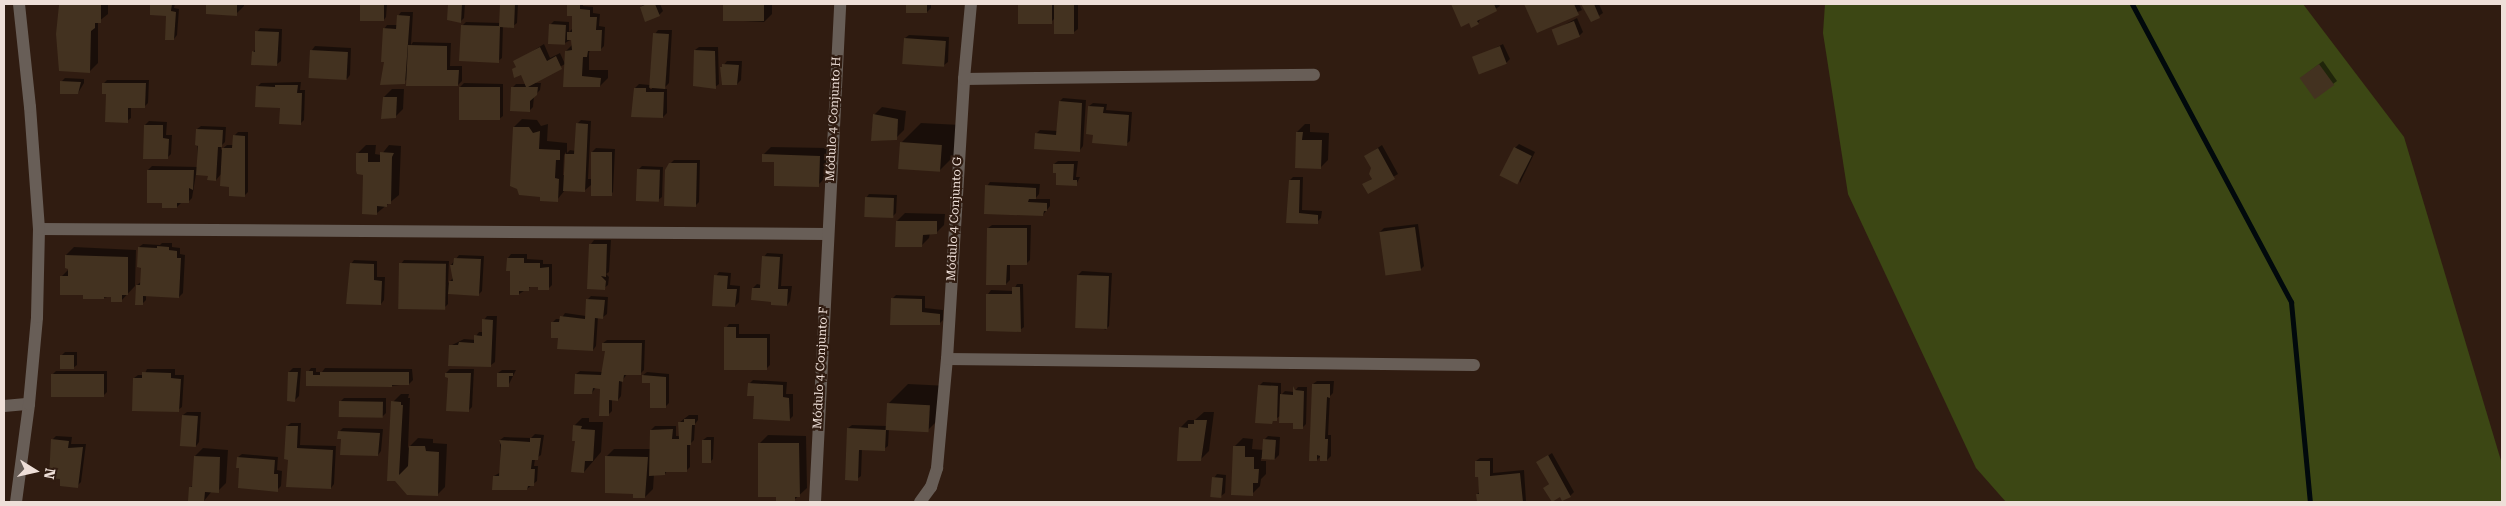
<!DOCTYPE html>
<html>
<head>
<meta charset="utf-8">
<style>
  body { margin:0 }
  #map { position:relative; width:2506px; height:506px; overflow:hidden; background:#301c11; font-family:"Roboto Serif",serif }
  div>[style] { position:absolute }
  .green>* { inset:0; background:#3c4714 }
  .shadow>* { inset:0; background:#0007 }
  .stream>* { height:5px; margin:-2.5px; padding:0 2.5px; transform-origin:2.5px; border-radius:2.5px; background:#01090c }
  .building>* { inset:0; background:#433220; transform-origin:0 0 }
  .minor>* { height:12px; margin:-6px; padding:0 6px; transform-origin:6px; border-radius:6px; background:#685e57 }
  span { translate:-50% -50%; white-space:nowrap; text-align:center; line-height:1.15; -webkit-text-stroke:4.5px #301c11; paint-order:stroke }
  .street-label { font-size:12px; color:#eedfd8 }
  .frame { position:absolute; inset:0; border:5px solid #eedfd8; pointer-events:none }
  .north { position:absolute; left:10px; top:446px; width:50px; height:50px; -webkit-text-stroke:4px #301c11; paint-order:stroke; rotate:100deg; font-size:14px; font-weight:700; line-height:20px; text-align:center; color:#eedfd8 }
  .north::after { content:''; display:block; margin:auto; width:18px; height:22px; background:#eedfd8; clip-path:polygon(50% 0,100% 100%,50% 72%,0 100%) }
</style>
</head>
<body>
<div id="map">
  <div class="green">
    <i style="clip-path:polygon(1825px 4px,2303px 4px,2404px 137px,2502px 464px,2502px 502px,2006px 502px,1976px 468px,1848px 194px,1823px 33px)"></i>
  </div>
  <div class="shadow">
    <i style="clip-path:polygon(62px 4px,108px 4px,108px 14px,98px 22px,98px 63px,90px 71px,60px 5px)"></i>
    <i style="clip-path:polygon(152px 4px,175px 4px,174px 8px,179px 9px,177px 35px,174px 39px,168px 14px,151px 14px)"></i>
    <i style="clip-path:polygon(207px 4px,244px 4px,244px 6px,236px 14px,207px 13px)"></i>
    <i style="clip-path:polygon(362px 4px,387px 4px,386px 17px,383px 21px,361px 20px)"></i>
    <i style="clip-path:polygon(449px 4px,465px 4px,464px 18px,460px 22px,449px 19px)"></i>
    <i style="clip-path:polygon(503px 4px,518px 4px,517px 23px,513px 26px,503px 26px,502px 58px,498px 61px,462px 26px,466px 22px,501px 23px)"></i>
    <i style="clip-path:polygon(569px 4px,583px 4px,583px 6px,593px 7px,593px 13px,600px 14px,599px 26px,605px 27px,604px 46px,600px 50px,590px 50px,589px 53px,589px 70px,608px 70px,608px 78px,600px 86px,564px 86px,566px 51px,572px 45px,572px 39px,565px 43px,550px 25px,554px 21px,569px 22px,569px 32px,572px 29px,573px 15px,568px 15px)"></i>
    <i style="clip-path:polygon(644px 4px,660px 4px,663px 11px,659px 15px,641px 7px)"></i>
    <i style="clip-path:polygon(724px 4px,772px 4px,772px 14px,764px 22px,724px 20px)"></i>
    <i style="clip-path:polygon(907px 4px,931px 4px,931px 8px,927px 12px,907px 11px)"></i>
    <i style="clip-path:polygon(1019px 4px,1078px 4px,1078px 29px,1074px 32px,1055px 18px,1051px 22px,1019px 22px)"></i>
    <i style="clip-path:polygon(1452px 4px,1499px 4px,1500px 6px,1481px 18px,1478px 23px,1469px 22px,1462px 25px)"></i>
    <i style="clip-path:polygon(1526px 4px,1579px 4px,1582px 10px,1538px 31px)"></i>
    <i style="clip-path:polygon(1582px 4px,1599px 4px,1603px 13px,1591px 21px)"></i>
    <i style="clip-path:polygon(401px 12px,413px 12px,411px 45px,413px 42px,451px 43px,450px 66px,462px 66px,462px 81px,458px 85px,408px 78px,404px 82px,385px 61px,384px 29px,387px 25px,397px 25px,398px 16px)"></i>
    <i style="clip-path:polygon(1577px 18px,1583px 32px,1579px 36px,1553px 31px)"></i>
    <i style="clip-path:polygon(260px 28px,282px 29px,281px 61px,277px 64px,253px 52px,256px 49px,257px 32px)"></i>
    <i style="clip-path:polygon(658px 30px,672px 30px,669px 83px,663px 89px,667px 89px,667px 113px,663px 117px,635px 88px,639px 84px,650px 85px,650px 89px,652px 89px,655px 34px)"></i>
    <i style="clip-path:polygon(909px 35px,949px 37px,948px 62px,944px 65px,905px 38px)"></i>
    <i style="clip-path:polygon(544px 44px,550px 58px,560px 53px,565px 64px,532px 83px,541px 83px,540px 90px,534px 96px,533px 107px,530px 110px,513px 87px,516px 84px,526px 84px,521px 73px,513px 70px,517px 66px,515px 62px)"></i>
    <i style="clip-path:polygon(1503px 44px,1510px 59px,1506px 63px,1474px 59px)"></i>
    <i style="clip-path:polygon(315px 46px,351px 48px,350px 75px,347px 79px,312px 50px)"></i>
    <i style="clip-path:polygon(699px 47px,718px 47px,719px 84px,715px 87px,695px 50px)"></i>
    <i style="clip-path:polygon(727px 61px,742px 61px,741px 80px,737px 84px,721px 68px)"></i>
    <i style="clip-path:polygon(2323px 61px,2337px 81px,2333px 84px,2306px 74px)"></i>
    <i style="clip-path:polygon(65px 78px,84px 79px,84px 83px,78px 93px,61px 82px)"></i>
    <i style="clip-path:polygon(107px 80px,149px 80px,148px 103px,144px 107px,131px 107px,131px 118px,127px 121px,107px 92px,104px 83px)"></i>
    <i style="clip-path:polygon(301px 82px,300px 90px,305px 90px,304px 120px,300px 124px,257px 87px,261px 83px)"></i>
    <i style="clip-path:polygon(464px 83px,503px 84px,503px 116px,499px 119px,460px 87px)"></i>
    <i style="clip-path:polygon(392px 89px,404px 89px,403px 109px,395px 117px,383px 118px,384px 97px)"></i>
    <i style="clip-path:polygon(1063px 98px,1086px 100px,1083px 146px,1080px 150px,1036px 134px,1040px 130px,1058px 131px,1060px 101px)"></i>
    <i style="clip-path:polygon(1093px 103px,1107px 104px,1106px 110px,1132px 112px,1130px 141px,1126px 144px,1094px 134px,1089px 106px)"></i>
    <i style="clip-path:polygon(882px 107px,906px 111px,904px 130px,896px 138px,874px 115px)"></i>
    <i style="clip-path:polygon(evenodd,522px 119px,537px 120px,541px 126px,548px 124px,547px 141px,567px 143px,567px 153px,570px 150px,576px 151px,577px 124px,581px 120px,591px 121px,588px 179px,591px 179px,592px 152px,596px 148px,615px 149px,613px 192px,610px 195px,591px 185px,584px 191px,565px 190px,557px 200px,541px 196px,514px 127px,522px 119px,566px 152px,565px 175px,563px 175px,564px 155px,566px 152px)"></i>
    <i style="clip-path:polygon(149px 121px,167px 122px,166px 135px,172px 135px,171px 154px,167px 158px,145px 125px)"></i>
    <i style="clip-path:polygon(921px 123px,961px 125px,960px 150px,940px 170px,901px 143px)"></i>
    <i style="clip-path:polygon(1305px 124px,1310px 124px,1310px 132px,1329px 133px,1328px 160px,1320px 168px,1296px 167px,1297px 132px)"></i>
    <i style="clip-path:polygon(201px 126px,226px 127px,225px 142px,221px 146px,221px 150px,227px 145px,233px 145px,234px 136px,238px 132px,248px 132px,248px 192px,244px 196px,222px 173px,216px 180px,209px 174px,196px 174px,192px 198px,188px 202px,181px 203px,177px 207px,163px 202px,148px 170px,152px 166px,198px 167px,197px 129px)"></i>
    <i style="clip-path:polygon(1519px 144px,1535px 152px,1520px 183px,1515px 148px)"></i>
    <i style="clip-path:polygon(366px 145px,376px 145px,375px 154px,381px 155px,389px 145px,401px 146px,399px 195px,377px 213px,358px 153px)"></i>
    <i style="clip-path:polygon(1382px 145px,1398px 174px,1368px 192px,1364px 184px,1373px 178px,1372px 167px,1366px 156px)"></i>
    <i style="clip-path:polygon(771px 147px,828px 148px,826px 177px,818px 185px,763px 155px)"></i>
    <i style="clip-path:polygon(674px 160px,700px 160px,699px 202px,696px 205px,670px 164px)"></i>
    <i style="clip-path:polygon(1058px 161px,1078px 161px,1076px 177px,1080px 177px,1076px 185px,1057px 172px,1054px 164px)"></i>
    <i style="clip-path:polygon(642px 166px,663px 167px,662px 197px,658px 200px,638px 170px)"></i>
    <i style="clip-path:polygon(1293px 177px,1303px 177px,1302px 210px,1322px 211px,1321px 218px,1317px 222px,1288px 222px,1290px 180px)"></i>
    <i style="clip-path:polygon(990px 182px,1040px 184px,1039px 194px,1035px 199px,1050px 199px,1050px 206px,1043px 215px,987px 186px)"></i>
    <i style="clip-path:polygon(869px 194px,897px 195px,896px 213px,892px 217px,866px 198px)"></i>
    <i style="clip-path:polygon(905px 213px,945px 214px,944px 225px,936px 233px,930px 233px,929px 238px,921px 246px,897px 221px)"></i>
    <i style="clip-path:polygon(1418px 224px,1424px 266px,1420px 270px,1380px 232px,1384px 228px)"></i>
    <i style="clip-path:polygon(992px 225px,1031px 225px,1030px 260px,1026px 264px,1010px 263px,1010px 280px,1006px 284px,988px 228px)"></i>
    <i style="clip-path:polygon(594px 240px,611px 240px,609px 272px,606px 274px,609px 277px,608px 285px,604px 288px,591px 244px)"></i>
    <i style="clip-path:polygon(162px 243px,172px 243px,172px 247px,180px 248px,180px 254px,185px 255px,183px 293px,179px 297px,146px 295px,146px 300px,142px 304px,137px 285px,142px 281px,139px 247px,143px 244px,160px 245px)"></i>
    <i style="clip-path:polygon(74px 247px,136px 250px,135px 286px,121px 301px,112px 296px,103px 298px,84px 294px,62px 276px,69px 269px,66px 255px)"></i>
    <i style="clip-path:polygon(767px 253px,783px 254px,781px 286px,792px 286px,790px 301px,787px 305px,772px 301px,753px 288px,757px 284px,761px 285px,764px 257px)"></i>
    <i style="clip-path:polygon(511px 254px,527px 254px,527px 259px,543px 260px,543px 264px,552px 264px,552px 285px,548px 289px,532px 286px,519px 294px,508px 258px)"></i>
    <i style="clip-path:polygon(459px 255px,484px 256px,482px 291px,478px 295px,448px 293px,448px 304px,444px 308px,401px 264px,404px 260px,449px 261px,448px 283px,453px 278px,451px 265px)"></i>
    <i style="clip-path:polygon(354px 260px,377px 261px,377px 277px,385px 277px,384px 300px,381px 304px,351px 264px)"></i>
    <i style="clip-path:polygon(1082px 271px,1112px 273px,1109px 326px,1105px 330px,1078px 275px)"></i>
    <i style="clip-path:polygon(719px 272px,731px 273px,730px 285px,740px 286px,739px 302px,735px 306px,716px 276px)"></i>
    <i style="clip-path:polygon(1017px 284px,1023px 284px,1024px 327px,1020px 330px,988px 294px,991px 290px,1013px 291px)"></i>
    <i style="clip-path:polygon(896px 295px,925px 296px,925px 308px,943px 310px,943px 320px,939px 324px,892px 299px)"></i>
    <i style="clip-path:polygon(591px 296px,608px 297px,607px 314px,603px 317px,598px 317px,596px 346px,593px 350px,560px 337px,552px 323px,556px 319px,561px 319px,565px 313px,586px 316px,587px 300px)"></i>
    <i style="clip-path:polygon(487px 316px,497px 316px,495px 362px,491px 365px,450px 346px,464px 339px,476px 340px,476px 336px,479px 332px,483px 332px,484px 320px)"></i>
    <i style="clip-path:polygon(729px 324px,739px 324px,739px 334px,770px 334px,770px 365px,766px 369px,726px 328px)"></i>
    <i style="clip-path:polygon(607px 340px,645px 340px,644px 370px,640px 374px,627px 374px,622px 381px,621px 396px,618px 400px,612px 399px,612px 411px,608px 415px,601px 387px,596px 387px,592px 393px,576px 374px,580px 371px,603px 372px,606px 350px,603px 343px)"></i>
    <i style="clip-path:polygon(65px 352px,77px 352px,77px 365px,73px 368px,61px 356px)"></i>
    <i style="clip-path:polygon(293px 368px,301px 368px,299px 396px,295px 400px,289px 372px)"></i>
    <i style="clip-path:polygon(311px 368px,316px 368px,316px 372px,322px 372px,325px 368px,412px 369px,413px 380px,409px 384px,391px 386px,307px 385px,308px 372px)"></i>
    <i style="clip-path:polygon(147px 369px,175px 369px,175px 375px,184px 375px,182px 407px,178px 410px,134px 378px,138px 375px,144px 375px)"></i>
    <i style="clip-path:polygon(450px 369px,474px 369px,472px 407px,468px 411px,446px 373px)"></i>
    <i style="clip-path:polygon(502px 370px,516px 370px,508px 386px,498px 373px)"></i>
    <i style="clip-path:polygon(56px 371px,107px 371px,107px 392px,103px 396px,52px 375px)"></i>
    <i style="clip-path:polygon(647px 372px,669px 374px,669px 403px,665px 407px,651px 382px,643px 375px)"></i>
    <i style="clip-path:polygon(753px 380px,787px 382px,786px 394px,793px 394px,793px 416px,789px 420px,755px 395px,749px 384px)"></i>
    <i style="clip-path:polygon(1317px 381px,1334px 381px,1333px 393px,1330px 396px,1328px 435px,1331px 435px,1331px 456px,1327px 460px,1321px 456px,1317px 460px,1313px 384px)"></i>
    <i style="clip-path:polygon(1263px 382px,1281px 383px,1281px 395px,1285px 391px,1294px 392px,1298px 387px,1307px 387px,1306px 424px,1302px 428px,1281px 415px,1272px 422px,1259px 386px)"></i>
    <i style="clip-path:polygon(908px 384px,949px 386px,948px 410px,928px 430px,889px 428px,888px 446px,884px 449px,862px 449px,861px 476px,857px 479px,848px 428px,852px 425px,887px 426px,888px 404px)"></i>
    <i style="clip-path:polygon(401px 394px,409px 394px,408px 398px,410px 398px,408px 448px,418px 438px,433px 439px,433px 443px,447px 444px,445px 487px,437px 495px,396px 480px,393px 402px)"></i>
    <i style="clip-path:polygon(344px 398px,386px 398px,386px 413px,382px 417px,340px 402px)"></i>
    <i style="clip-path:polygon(187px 412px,201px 412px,199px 442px,196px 446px,183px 415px)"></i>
    <i style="clip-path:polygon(1204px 412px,1214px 412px,1209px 451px,1201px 459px,1180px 428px,1188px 420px,1195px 420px)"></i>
    <i style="clip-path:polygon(689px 415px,698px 415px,698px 420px,695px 424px,694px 440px,690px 444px,690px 467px,686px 471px,667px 471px,665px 474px,654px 474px,653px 489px,645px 497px,635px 493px,606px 457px,614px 449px,651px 449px,651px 430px,655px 426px,676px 426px,676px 436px,680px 436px,680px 422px)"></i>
    <i style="clip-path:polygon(582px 418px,589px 418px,589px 422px,603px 422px,601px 452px,584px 472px,574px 426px)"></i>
    <i style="clip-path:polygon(291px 423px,301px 423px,300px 445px,336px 446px,334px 484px,331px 488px,289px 459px,287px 426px)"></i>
    <i style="clip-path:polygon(343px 428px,383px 429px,381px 451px,378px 455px,342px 438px,339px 432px)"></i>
    <i style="clip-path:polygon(535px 434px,544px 435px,541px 455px,535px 459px,534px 466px,538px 466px,537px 481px,527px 489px,494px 476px,501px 472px,500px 440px,504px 437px,531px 438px)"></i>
    <i style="clip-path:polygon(768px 435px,806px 436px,807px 488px,794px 500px,760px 443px)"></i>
    <i style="clip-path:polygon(56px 436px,72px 437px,71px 444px,86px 444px,81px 482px,77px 486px,62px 478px,52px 440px)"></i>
    <i style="clip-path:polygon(1268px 436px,1280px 437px,1279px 455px,1275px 459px,1261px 458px,1261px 461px,1266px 461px,1266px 474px,1261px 479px,1260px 486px,1252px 494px,1235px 446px,1243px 438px,1253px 439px,1252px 449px,1264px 450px,1264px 440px)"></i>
    <i style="clip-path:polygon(707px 437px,714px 437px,713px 459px,710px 462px,703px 440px)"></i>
    <i style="clip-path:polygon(203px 448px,228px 450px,226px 483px,218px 491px,212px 491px,204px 501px,190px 488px,194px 484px,195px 456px)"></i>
    <i style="clip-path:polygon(1552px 453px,1574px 492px,1570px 496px,1560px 495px,1544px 488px,1550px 483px,1538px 462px)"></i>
    <i style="clip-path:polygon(242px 454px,278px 457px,277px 470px,282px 471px,281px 486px,277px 490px,240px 466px,238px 457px)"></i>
    <i style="clip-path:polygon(1480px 458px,1493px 458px,1493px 473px,1524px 470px,1526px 501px,1478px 502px,1477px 494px,1480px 492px,1476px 461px)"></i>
    <i style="clip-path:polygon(1217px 474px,1226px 475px,1225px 493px,1221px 496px,1214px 478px)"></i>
  </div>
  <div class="stream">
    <i style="left:2132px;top:4px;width:338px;rotate:61.9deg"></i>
    <i style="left:2291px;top:302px;width:201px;rotate:84.6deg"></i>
  </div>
  <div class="building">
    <i style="clip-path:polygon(150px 4px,172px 4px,171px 11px,176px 12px,174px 40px,165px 40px,166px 16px,150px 15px)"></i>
    <i style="clip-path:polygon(206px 4px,237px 4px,237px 16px,206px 14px)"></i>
    <i style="left:360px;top:4px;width:24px;height:17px"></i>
    <i style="clip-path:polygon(448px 4px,462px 4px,461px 23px,447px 20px)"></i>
    <i style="clip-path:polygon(500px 4px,515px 4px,514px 28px,500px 27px,499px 63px,459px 61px,461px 25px,499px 26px)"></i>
    <i style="clip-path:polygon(567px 4px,580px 4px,580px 9px,590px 10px,590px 17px,597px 17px,596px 30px,602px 30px,601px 51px,588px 51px,587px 57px,583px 57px,582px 76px,601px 78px,600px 87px,563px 87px,565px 51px,572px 50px,571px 40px,567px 40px,567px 32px,572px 32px,572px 16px,567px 16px)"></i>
    <i style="clip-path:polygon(647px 4px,655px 4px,660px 16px,645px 22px,640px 7px)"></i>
    <i style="left:723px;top:4px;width:41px;height:17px"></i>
    <i style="left:906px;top:4px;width:21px;height:9px"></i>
    <i style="left:1018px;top:4px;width:34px;height:20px"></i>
    <i style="left:1054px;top:4px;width:20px;height:30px"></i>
    <i style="clip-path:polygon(1451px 4px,1494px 4px,1497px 11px,1477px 21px,1479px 24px,1471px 28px,1469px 23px,1461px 27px)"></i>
    <i style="clip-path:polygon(1524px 4px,1574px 4px,1579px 15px,1537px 33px)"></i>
    <i style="clip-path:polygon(1581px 4px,1594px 4px,1600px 18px,1591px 22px)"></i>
    <i style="clip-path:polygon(59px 5px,101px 5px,101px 23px,95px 23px,95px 28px,91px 31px,90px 73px,59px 71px,56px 34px)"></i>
    <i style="clip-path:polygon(397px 15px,410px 16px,405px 84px,380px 85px,384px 62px,381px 62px,383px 28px,396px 29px)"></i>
    <i style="left:1574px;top:21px;width:17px;height:24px;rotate:69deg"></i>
    <i style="left:549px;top:24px;width:17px;height:20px;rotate:3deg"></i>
    <i style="clip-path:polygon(255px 31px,279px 32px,277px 66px,251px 65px,252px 51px,255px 52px)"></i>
    <i style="left:653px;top:33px;width:16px;height:55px;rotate:4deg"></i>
    <i style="left:904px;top:38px;width:42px;height:26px;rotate:4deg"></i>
    <i style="clip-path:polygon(408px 45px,447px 46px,447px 70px,459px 70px,458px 86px,406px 86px)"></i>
    <i style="left:1500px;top:46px;width:19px;height:30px;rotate:69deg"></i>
    <i style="clip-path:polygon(540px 47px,547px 61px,556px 56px,562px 69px,528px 87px,538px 87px,537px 95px,530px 101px,530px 112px,510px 111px,511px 87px,526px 87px,521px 75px,514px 78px,512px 69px,516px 67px,513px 61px)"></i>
    <i style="left:310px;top:50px;width:38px;height:28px;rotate:3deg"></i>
    <i style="clip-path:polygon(694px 50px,715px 51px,716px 89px,693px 86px)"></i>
    <i style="clip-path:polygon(722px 64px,739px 65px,737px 85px,722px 85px,720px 67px,722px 67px)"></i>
    <i style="left:2319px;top:64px;width:26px;height:24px;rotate:54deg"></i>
    <i style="clip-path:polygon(60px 81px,81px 82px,78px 94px,60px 94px)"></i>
    <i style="clip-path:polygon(102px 83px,146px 83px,145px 108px,128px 108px,128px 123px,105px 122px,106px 94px,102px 94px)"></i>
    <i style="clip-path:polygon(275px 85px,298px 85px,297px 93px,302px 93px,301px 125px,279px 124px,280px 108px,255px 107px,256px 86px,275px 87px)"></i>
    <i style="left:459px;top:87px;width:41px;height:33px"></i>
    <i style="clip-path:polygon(634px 88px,646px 88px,646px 92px,664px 92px,663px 118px,631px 117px)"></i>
    <i style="clip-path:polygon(383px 97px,397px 97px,396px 118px,381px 119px)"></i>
    <i style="clip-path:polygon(1059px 101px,1082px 103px,1080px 152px,1034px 149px,1035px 133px,1056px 135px)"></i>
    <i style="clip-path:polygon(1088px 106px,1104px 107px,1103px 113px,1129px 115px,1127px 146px,1092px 143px,1093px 135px,1086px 134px)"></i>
    <i style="clip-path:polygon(873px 114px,898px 119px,897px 140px,871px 141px)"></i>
    <i style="clip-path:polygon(576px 123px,588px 124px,585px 192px,563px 191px,565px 154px,574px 154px)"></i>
    <i style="clip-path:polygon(144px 125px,163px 125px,163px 138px,169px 139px,168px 159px,143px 159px)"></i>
    <i style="clip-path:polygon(513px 127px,529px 127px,533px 133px,540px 131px,539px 149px,560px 150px,560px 160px,556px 160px,555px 178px,559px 179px,558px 202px,540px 201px,540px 197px,519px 195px,517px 189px,510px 186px)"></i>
    <i style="clip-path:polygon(196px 129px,223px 130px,222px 147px,218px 147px,216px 181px,207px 180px,208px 176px,196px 175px,198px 146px,195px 145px)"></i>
    <i style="clip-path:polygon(1296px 132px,1303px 132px,1302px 140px,1322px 140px,1321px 169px,1295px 168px)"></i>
    <i style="clip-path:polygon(233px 135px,245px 136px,245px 197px,229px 196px,229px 187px,220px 186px,222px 148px,232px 148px)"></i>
    <i style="left:900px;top:142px;width:42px;height:27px;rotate:4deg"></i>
    <i style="left:1514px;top:147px;width:20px;height:32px;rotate:27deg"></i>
    <i style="clip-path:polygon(1378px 148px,1395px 179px,1368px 194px,1362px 184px,1372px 179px,1369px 174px,1371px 168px,1364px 156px)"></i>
    <i style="clip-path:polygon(380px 152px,394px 153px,392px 157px,391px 204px,387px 204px,387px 207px,377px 206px,377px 215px,362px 214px,363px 175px,357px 174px,356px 171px,356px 153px,368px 153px,368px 162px,380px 162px)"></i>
    <i style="left:591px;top:152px;width:21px;height:44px"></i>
    <i style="clip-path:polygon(762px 154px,820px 156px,819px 187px,774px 186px,774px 162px,762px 162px)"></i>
    <i style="clip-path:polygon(669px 163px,697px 163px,696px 207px,664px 206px,665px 170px)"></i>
    <i style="clip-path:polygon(1053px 164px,1074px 164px,1073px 180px,1077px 180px,1077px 186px,1056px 185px,1056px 173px,1053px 173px)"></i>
    <i style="left:637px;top:169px;width:23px;height:32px;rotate:2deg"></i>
    <i style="clip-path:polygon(147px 170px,194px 170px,193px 190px,189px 188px,189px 203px,177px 203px,177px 208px,162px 208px,162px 203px,147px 203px)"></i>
    <i style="clip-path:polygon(1289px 180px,1300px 180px,1299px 213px,1318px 215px,1318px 224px,1286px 223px)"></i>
    <i style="clip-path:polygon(985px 185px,1036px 188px,1036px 199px,1029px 199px,1028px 202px,1047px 203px,1047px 211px,1044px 211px,1043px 216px,984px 214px)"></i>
    <i style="left:865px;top:197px;width:29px;height:20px;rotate:2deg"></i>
    <i style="clip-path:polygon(896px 221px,937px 221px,937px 234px,923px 235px,922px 247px,895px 247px)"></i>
    <i style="left:1415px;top:227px;width:44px;height:36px;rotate:82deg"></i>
    <i style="clip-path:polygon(987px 228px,1027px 228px,1027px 265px,1007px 265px,1006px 285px,986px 285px)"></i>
    <i style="clip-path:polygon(589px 244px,607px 244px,606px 277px,601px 276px,606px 281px,605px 290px,587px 289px)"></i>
    <i style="clip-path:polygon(157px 246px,169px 247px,169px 250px,177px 251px,177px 258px,181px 258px,179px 298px,143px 296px,143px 305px,135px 305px,136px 285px,140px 285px,141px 268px,137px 267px,138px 247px,157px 248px)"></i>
    <i style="clip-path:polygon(65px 255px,128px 257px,128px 295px,122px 295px,122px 302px,111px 302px,111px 297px,104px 297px,104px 299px,83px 299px,83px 295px,60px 295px,60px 276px,68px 276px,68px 269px,65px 268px)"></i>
    <i style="clip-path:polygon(762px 256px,780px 257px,778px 289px,788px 289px,787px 306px,771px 305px,771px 302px,751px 300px,752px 288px,760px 288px)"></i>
    <i style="clip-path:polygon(454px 258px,481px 259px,479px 296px,448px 294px,449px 281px,453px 281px,450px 265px,453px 265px)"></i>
    <i style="clip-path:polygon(507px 258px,524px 258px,524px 263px,540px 263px,540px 268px,549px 267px,549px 290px,538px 290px,538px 287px,529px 287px,529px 291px,519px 291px,519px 295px,510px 295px,510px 271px,506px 271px)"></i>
    <i style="clip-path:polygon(350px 263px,374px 264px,374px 280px,382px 281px,381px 305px,346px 304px)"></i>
    <i style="left:399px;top:263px;width:47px;height:46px;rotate:1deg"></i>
    <i style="clip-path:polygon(714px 275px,728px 276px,727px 289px,737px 289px,735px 307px,712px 306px)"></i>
    <i style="left:1077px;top:275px;width:32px;height:53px;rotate:2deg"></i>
    <i style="clip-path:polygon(1012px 287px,1020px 287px,1021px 332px,986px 331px,986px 294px,1012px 294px)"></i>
    <i style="clip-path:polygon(891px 298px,922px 299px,922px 312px,940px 314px,940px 325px,890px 325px)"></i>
    <i style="clip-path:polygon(586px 299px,605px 300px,603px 319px,595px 318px,593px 351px,557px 349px,558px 338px,551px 338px,551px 322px,559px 322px,560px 316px,585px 319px)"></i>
    <i style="clip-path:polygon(482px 319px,493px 320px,491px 367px,448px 366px,449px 345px,458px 345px,459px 342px,474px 343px,474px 335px,482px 336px)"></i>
    <i style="clip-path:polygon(724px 327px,736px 327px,736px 338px,767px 338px,767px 370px,724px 370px)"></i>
    <i style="clip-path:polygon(602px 343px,642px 343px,641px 375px,624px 375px,623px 382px,619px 381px,618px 401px,609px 400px,609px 416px,599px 416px,600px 389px,593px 388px,592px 394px,574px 394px,575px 374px,601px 375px,605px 351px,602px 351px)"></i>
    <i style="left:60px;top:355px;width:14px;height:14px"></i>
    <i style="clip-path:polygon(306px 371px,313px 371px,313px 375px,320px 375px,320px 372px,409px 372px,409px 385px,392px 385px,392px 387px,306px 386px)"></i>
    <i style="clip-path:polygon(142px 372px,171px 373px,171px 378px,181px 379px,179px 412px,132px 411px,133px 378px,142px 378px)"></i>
    <i style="clip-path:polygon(288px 372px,298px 372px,295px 402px,287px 401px)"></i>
    <i style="clip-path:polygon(445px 373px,471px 373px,469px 412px,446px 411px,448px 378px,445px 377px)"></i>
    <i style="clip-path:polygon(497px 373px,513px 373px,513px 376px,509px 376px,509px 387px,497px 387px)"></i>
    <i style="left:51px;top:374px;width:53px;height:23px"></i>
    <i style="clip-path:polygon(642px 375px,666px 377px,666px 408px,650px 408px,650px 383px,642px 383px)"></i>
    <i style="clip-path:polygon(748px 383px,783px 385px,783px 397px,789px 398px,790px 421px,753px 419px,754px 396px,747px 396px)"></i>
    <i style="clip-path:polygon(1312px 384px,1330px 384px,1330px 398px,1327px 397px,1325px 439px,1328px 439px,1327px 461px,1320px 461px,1320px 456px,1317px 455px,1317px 461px,1309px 461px)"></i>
    <i style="clip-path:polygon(1258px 385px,1278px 386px,1277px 421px,1273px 421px,1272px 424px,1255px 423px)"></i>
    <i style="clip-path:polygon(1293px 386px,1295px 390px,1304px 391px,1303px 429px,1293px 429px,1293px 423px,1279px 423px,1280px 394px,1293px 395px)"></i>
    <i style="left:339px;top:401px;width:44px;height:16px;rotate:1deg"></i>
    <i style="clip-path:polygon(391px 401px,401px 402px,401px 405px,403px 405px,399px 475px,408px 466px,409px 446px,425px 446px,426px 451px,439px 452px,438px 496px,407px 495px,395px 481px,387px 481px)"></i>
    <i style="left:887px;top:403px;width:43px;height:27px;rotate:3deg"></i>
    <i style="left:182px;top:415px;width:16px;height:31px;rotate:4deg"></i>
    <i style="clip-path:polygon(684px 419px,695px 419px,695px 425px,692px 425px,691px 445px,687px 445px,687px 472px,665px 472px,665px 475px,649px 476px,650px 430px,673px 429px,672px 439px,679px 439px,678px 422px,684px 422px)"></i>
    <i style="clip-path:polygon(1194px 420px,1207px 420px,1201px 461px,1177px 461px,1179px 427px,1188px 428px,1188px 424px,1194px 424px)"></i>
    <i style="clip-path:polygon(573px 425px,582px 426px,581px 429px,595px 430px,593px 461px,585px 461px,584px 473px,571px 472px,575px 441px,572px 441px)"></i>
    <i style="clip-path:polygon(286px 426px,298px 426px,297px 448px,333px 450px,331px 489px,286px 487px,288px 460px,284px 459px)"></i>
    <i style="clip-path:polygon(847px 428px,886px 430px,885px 451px,859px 450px,858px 481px,845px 480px)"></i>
    <i style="clip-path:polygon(338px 431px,380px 433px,378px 456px,340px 455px,341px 439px,337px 439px)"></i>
    <i style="clip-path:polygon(530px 438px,541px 438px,538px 460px,532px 460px,531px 469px,535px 469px,534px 486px,528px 486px,527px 490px,492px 490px,493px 476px,499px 476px,501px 445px,499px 440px,530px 442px)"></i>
    <i style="clip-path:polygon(51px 439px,69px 441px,68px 448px,83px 447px,78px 488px,60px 486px,60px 479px,49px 478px)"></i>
    <i style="left:1263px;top:439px;width:13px;height:20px;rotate:4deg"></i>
    <i style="left:702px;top:440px;width:9px;height:23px"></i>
    <i style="clip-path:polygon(758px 443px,799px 443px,800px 497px,795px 497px,795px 501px,776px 501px,776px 497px,758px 497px)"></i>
    <i style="clip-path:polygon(1233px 446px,1245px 446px,1245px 457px,1254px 457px,1254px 469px,1259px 469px,1258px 483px,1253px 483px,1253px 496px,1231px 495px)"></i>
    <i style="clip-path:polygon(1548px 455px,1571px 497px,1562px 501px,1560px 497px,1552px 502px,1543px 488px,1549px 484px,1536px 462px)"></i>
    <i style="clip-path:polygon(194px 456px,220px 457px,219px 493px,205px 492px,204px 502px,188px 501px,189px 487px,192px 487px)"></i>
    <i style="clip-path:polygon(605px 456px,648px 457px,645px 498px,633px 498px,633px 494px,605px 493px)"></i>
    <i style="clip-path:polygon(237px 457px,275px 460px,274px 474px,278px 474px,278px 492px,238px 488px,239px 468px,236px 468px)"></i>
    <i style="clip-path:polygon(1475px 461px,1490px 461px,1490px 476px,1520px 473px,1523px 502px,1477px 502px,1476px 494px,1479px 494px,1478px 477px,1475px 477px)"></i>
    <i style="left:1212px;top:477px;width:11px;height:20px;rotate:5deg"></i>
  </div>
  <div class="minor">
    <i style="left:964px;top:79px;width:350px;rotate:-0.7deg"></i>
    <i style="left:39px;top:229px;width:789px;rotate:0.36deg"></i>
    <i style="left:947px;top:359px;width:527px;rotate:0.65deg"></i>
    <i style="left:4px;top:406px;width:25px;rotate:-5deg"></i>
    <i style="left:16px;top:502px;width:99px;rotate:-82.4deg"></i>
    <i style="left:29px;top:404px;width:87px;rotate:-84.7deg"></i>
    <i style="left:37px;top:317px;width:88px;rotate:-88.7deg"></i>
    <i style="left:39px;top:229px;width:122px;rotate:-94.2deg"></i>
    <i style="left:30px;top:107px;width:104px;rotate:-96.1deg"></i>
    <i style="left:815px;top:502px;width:499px;rotate:-87.1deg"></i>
    <i style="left:920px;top:502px;width:19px;rotate:-54deg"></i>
    <i style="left:931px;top:487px;width:20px;rotate:-72deg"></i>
    <i style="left:937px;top:468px;width:109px;rotate:-84.8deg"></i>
    <i style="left:947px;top:359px;width:281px;rotate:-86.5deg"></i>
    <i style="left:964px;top:79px;width:75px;rotate:-84.7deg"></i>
  </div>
  <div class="street-label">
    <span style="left:834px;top:119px;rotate:-87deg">Módulo 4 Conjunto H</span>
    <span style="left:955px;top:219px;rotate:-87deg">Módulo 4 Conjunto G</span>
    <span style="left:821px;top:368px;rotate:-87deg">Módulo 4 Conjunto F</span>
  </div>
  <div class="frame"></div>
  <div class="north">N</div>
</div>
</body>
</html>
